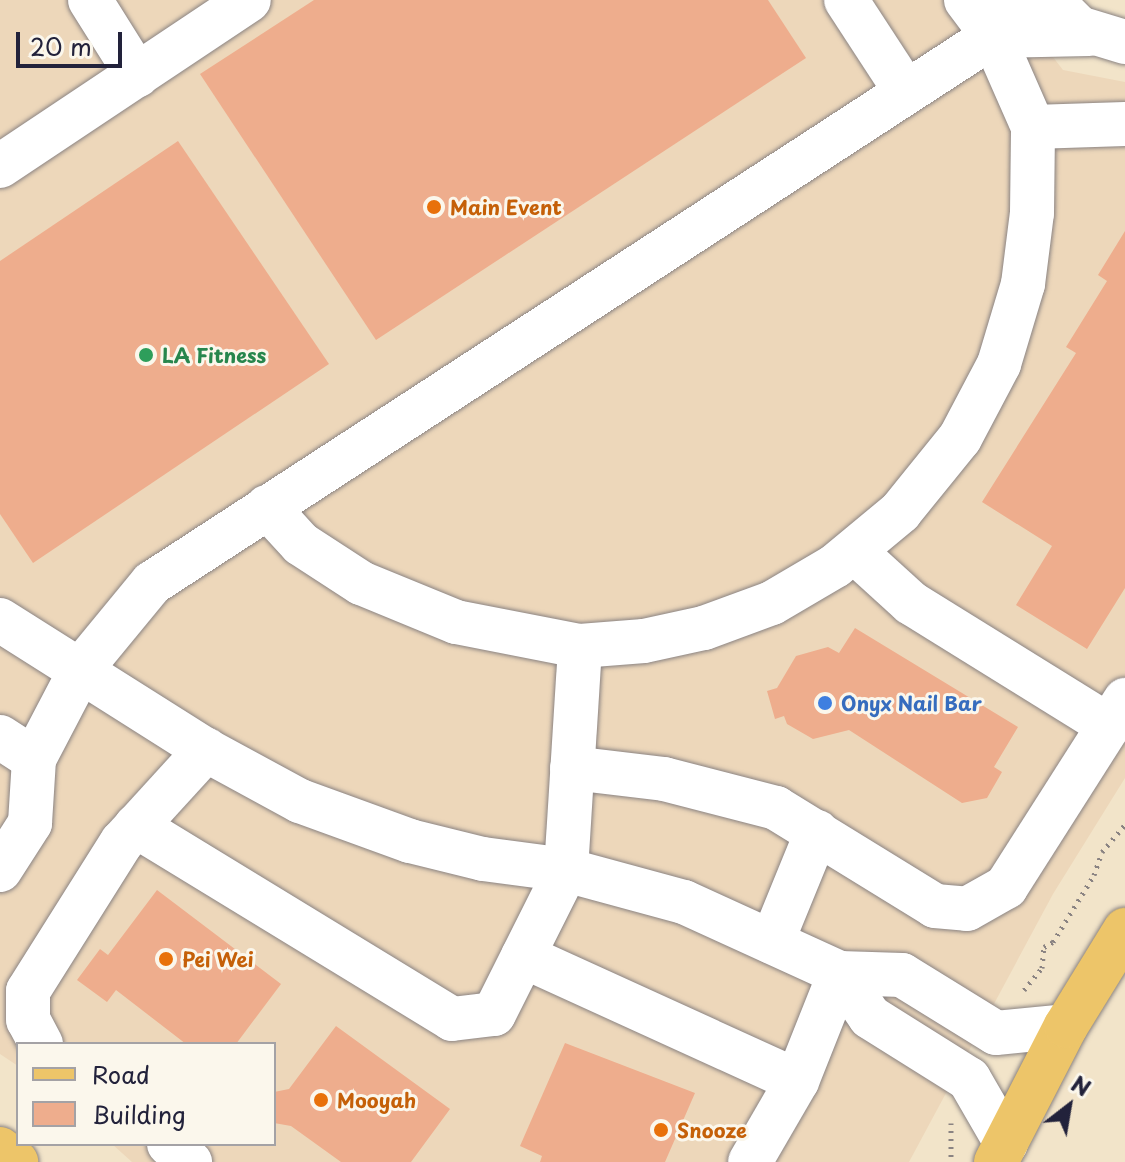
<!DOCTYPE html>
<html>
<head>
<meta charset="utf-8">
<style>
  body { margin:0 }
  #map { position:relative; width:1125px; height:1162px; overflow:hidden; background:#f2e4c9; font-family:"Playpen Sans",sans-serif }
  div>[style] { position:absolute }
  .built>* { inset:0; background:#edd7ba }
  .building>* { inset:0; background:#eead8d }
  .path>* { height:5px; margin-top:-2.5px; transform-origin:0; background:repeating-linear-gradient(90deg,#8a8382 0 2px,transparent 0 8px) }
  .roads { filter:drop-shadow(0 0 2px #8a8382) drop-shadow(0 0 2px #8a8382) }
  .minor>* { height:44px; margin:-22px; padding:0 22px; transform-origin:22px; border-radius:22px; background:#fff }
  .major>* { height:44px; margin:-22px; padding:0 22px; transform-origin:22px; border-radius:22px; background:#edc569 }
  .dots>* { width:22px; height:22px; translate:-50% -50%; box-sizing:border-box; border:4px solid #fbf7ec; border-radius:50% }
  span { translate:-50% -50%; white-space:nowrap; text-align:center; line-height:1.15; -webkit-text-stroke:6px #fbf7ec; paint-order:stroke }
  .food-label { font-size:20px; color:#c56008; font-weight:700 }
  .left { translate:0 -50%; text-align:left }
  .leisure-label { font-size:20px; color:#27864d; font-weight:700 }
  .shop-label { font-size:20px; color:#366cbe; font-weight:700 }
  .legend { position:absolute; left:16px; top:1042px; width:260px; height:104px; box-sizing:border-box; background:#fbf7ec; border:2px solid #a4a2a5; margin:0; padding:10px 14px; list-style:none; font-size:24px; color:#22223b }
  .legend li { display:flex; align-items:center; gap:16px; height:40px }
  .legend b { width:40px; border:2px solid #a4a2a5 }
  .north { position:absolute; left:1029px; top:1066px; width:80px; height:80px; -webkit-text-stroke:6px #fbf7ec; paint-order:stroke; rotate:31deg; font-size:22px; font-weight:700; line-height:32px; text-align:center; color:#22223b }
  .north::after { content:''; display:block; margin:auto; width:28px; height:36px; background:#22223b; clip-path:polygon(50% 0,100% 100%,50% 72%,0 100%) }
  .scale { position:absolute; left:16px; top:32px; width:106px; height:36px; box-sizing:border-box; border:4px solid #22223b; border-top:0; padding-left:10px; font-size:24px; line-height:28px; white-space:nowrap; color:#22223b; -webkit-text-stroke:6px #fbf7ec; paint-order:stroke }
</style>
</head>
<body>
<div id="map">
  <div class="built">
    <i style="clip-path:polygon(0 0,1009px 0,1063px 70px,1125px 82px,1125px 778px,1053px 894px,909px 1162px,132px 1162px,112px 1144px,274px 1144px,274px 1044px,18px 1044px,18px 1066px,0 1054px)"></i>
  </div>
  <div class="building">
    <i style="clip-path:polygon(314px 0,768px 0,806px 58px,376px 340px,200px 74px)"></i>
    <i style="clip-path:polygon(178px 141px,329px 364px,33px 563px,0 514px,0 261px)"></i>
    <i style="clip-path:polygon(1125px 231px,1125px 588px,1087px 649px,1016px 605px,1052px 546px,982px 502px,1076px 353px,1066px 347px,1107px 281px,1098px 275px)"></i>
    <i style="clip-path:polygon(855px 628px,1018px 727px,994px 767px,1002px 772px,987px 798px,962px 803px,849px 730px,813px 739px,787px 724px,784px 716px,775px 719px,767px 691px,777px 688px,796px 656px,828px 647px,839px 653px)"></i>
    <i style="clip-path:polygon(157px 890px,281px 984px,236px 1044px,186px 1044px,116px 990px,107px 1002px,77px 980px,100px 949px,108px 955px)"></i>
    <i style="clip-path:polygon(336px 1026px,450px 1109px,411px 1162px,341px 1162px,291px 1126px,274px 1123px,274px 1092px,289px 1089px)"></i>
    <i style="clip-path:polygon(565px 1043px,695px 1093px,665px 1162px,540px 1162px,542px 1156px,520px 1146px)"></i>
  </div>
  <div class="path">
    <i style="left:1024px;top:990px;width:28px;rotate:-51deg"></i>
    <i style="left:1042px;top:968px;width:21px;rotate:-85deg"></i>
    <i style="left:1044px;top:947px;width:10px;rotate:-29deg"></i>
    <i style="left:1053px;top:942px;width:79px;rotate:-58.5deg"></i>
    <i style="left:1094px;top:875px;width:24px;rotate:-71deg"></i>
    <i style="left:1102px;top:852px;width:35px;rotate:-50deg"></i>
    <i style="left:951px;top:1123px;width:39px;rotate:90deg"></i>
  </div>
  <div class="roads">
    <div class="minor">
      <i style="left:90px;top:0;width:89px;rotate:57.9deg"></i>
      <i style="left:846px;top:0;width:110px;rotate:56.9deg"></i>
      <i style="left:1051px;top:0;width:40px;rotate:45deg"></i>
      <i style="left:1079px;top:28px;width:48px;rotate:16.9deg"></i>
      <i style="left:993px;top:36px;width:96px;rotate:-1.2deg"></i>
      <i style="left:1033px;top:127px;width:92px;rotate:-1.9deg"></i>
      <i style="left:0;top:166px;width:299px;rotate:-33.7deg"></i>
      <i style="left:267px;top:507px;width:50px;rotate:47.4deg"></i>
      <i style="left:301px;top:544px;width:72px;rotate:33deg"></i>
      <i style="left:361px;top:583px;width:103px;rotate:22.3deg"></i>
      <i style="left:456px;top:622px;width:126px;rotate:11deg"></i>
      <i style="left:580px;top:646px;width:64px;rotate:-4.5deg"></i>
      <i style="left:644px;top:641px;width:61px;rotate:-12.2deg"></i>
      <i style="left:704px;top:628px;width:72px;rotate:-20.2deg"></i>
      <i style="left:772px;top:603px;width:73px;rotate:-30.4deg"></i>
      <i style="left:835px;top:566px;width:85px;rotate:-39.7deg"></i>
      <i style="left:900px;top:512px;width:95px;rotate:-51deg"></i>
      <i style="left:960px;top:438px;width:84px;rotate:-62.2deg"></i>
      <i style="left:999px;top:364px;width:84px;rotate:-73.3deg"></i>
      <i style="left:1023px;top:284px;width:72px;rotate:-82.8deg"></i>
      <i style="left:1032px;top:213px;width:86px;rotate:-89.3deg"></i>
      <i style="left:1033px;top:127px;width:99px;rotate:-113.7deg"></i>
      <i style="left:993px;top:36px;width:45px;rotate:-126.9deg"></i>
      <i style="left:855px;top:552px;width:76px;rotate:42.3deg"></i>
      <i style="left:911px;top:603px;width:233px;rotate:31.8deg"></i>
      <i style="left:0;top:620px;width:244px;rotate:32.3deg"></i>
      <i style="left:206px;top:750px;width:107px;rotate:28.5deg"></i>
      <i style="left:300px;top:801px;width:117px;rotate:20deg"></i>
      <i style="left:410px;top:841px;width:75px;rotate:13.9deg"></i>
      <i style="left:483px;top:859px;width:84px;rotate:7.5deg"></i>
      <i style="left:566px;top:870px;width:122px;rotate:15.2deg"></i>
      <i style="left:684px;top:902px;width:171px;rotate:24.5deg"></i>
      <i style="left:840px;top:973px;width:62px;rotate:1.8deg"></i>
      <i style="left:902px;top:975px;width:110px;rotate:31.7deg"></i>
      <i style="left:996px;top:1033px;width:70px;rotate:-5.7deg"></i>
      <i style="left:0;top:737px;width:40px;rotate:32.9deg"></i>
      <i style="left:572px;top:768px;width:93px;rotate:6.8deg"></i>
      <i style="left:664px;top:779px;width:116px;rotate:14.5deg"></i>
      <i style="left:776px;top:808px;width:187px;rotate:31.6deg"></i>
      <i style="left:935px;top:906px;width:32px;rotate:5deg"></i>
      <i style="left:967px;top:909px;width:45px;rotate:-29.4deg"></i>
      <i style="left:1006px;top:887px;width:222px;rotate:-57.5deg"></i>
      <i style="left:136px;top:826px;width:370px;rotate:31.4deg"></i>
      <i style="left:452px;top:1019px;width:42px;rotate:-6.8deg"></i>
      <i style="left:494px;top:1014px;width:161px;rotate:-63.4deg"></i>
      <i style="left:566px;top:870px;width:224px;rotate:-86.4deg"></i>
      <i style="left:0;top:870px;width:56px;rotate:-57.4deg"></i>
      <i style="left:30px;top:823px;width:64px;rotate:-86.4deg"></i>
      <i style="left:34px;top:759px;width:102px;rotate:-62.4deg"></i>
      <i style="left:81px;top:669px;width:112px;rotate:-50.5deg"></i>
      <i style="left:152px;top:583px;width:1003px;rotate:-33.04deg"></i>
      <i style="left:993px;top:36px;width:45px;rotate:-53.1deg"></i>
      <i style="left:772px;top:942px;width:119px;rotate:-67.8deg"></i>
      <i style="left:523px;top:956px;width:301px;rotate:24.5deg"></i>
      <i style="left:797px;top:1081px;width:116px;rotate:-68.3deg"></i>
      <i style="left:840px;top:973px;width:53px;rotate:55.7deg"></i>
      <i style="left:870px;top:1017px;width:117px;rotate:32.1deg"></i>
      <i style="left:969px;top:1079px;width:74px;rotate:60deg"></i>
      <i style="left:41px;top:1044px;width:27px;rotate:-118deg"></i>
      <i style="left:28px;top:1020px;width:29px;rotate:-90deg"></i>
      <i style="left:28px;top:991px;width:176px;rotate:-57.8deg"></i>
      <i style="left:122px;top:842px;width:125px;rotate:-47.6deg"></i>
      <i style="left:169px;top:1144px;width:28px;rotate:41deg"></i>
      <i style="left:750px;top:1162px;width:94px;rotate:-59.9deg"></i>
    </div>
    <div class="major">
      <i style="left:0;top:1149px;width:21px;rotate:39deg"></i>
      <i style="left:996px;top:1162px;width:153px;rotate:-62.8deg"></i>
      <i style="left:1066px;top:1026px;width:113px;rotate:-58.4deg"></i>
    </div>
  </div>
  <div class="dots">
    <i style="left:434px;top:207px;background:#e8710a"></i>
    <i style="left:146px;top:355px;background:#2e9e5b"></i>
    <i style="left:825px;top:703px;background:#3f7fe0"></i>
    <i style="left:166px;top:959px;background:#e8710a"></i>
    <i style="left:321px;top:1100px;background:#e8710a"></i>
    <i style="left:661px;top:1130px;background:#e8710a"></i>
  </div>
  <div class="food-label">
    <span class="left" style="left:450px;top:207px">Main Event</span>
    <span class="left" style="left:182px;top:959px">Pei Wei</span>
    <span class="left" style="left:337px;top:1100px">Mooyah</span>
    <span class="left" style="left:677px;top:1130px">Snooze</span>
  </div>
  <div class="leisure-label">
    <span class="left" style="left:162px;top:355px">LA Fitness</span>
  </div>
  <div class="shop-label">
    <span class="left" style="left:841px;top:703px">Onyx Nail Bar</span>
  </div>
  <ul class="legend">
  <li><b style="height:10px;background:#edc569"></b>Road</li>
  <li><b style="height:22px;background:#eead8d"></b>Building</li>
  </ul>
  <div class="north">N</div>
  <div class="scale">20 m</div>
</div>
</body>
</html>
